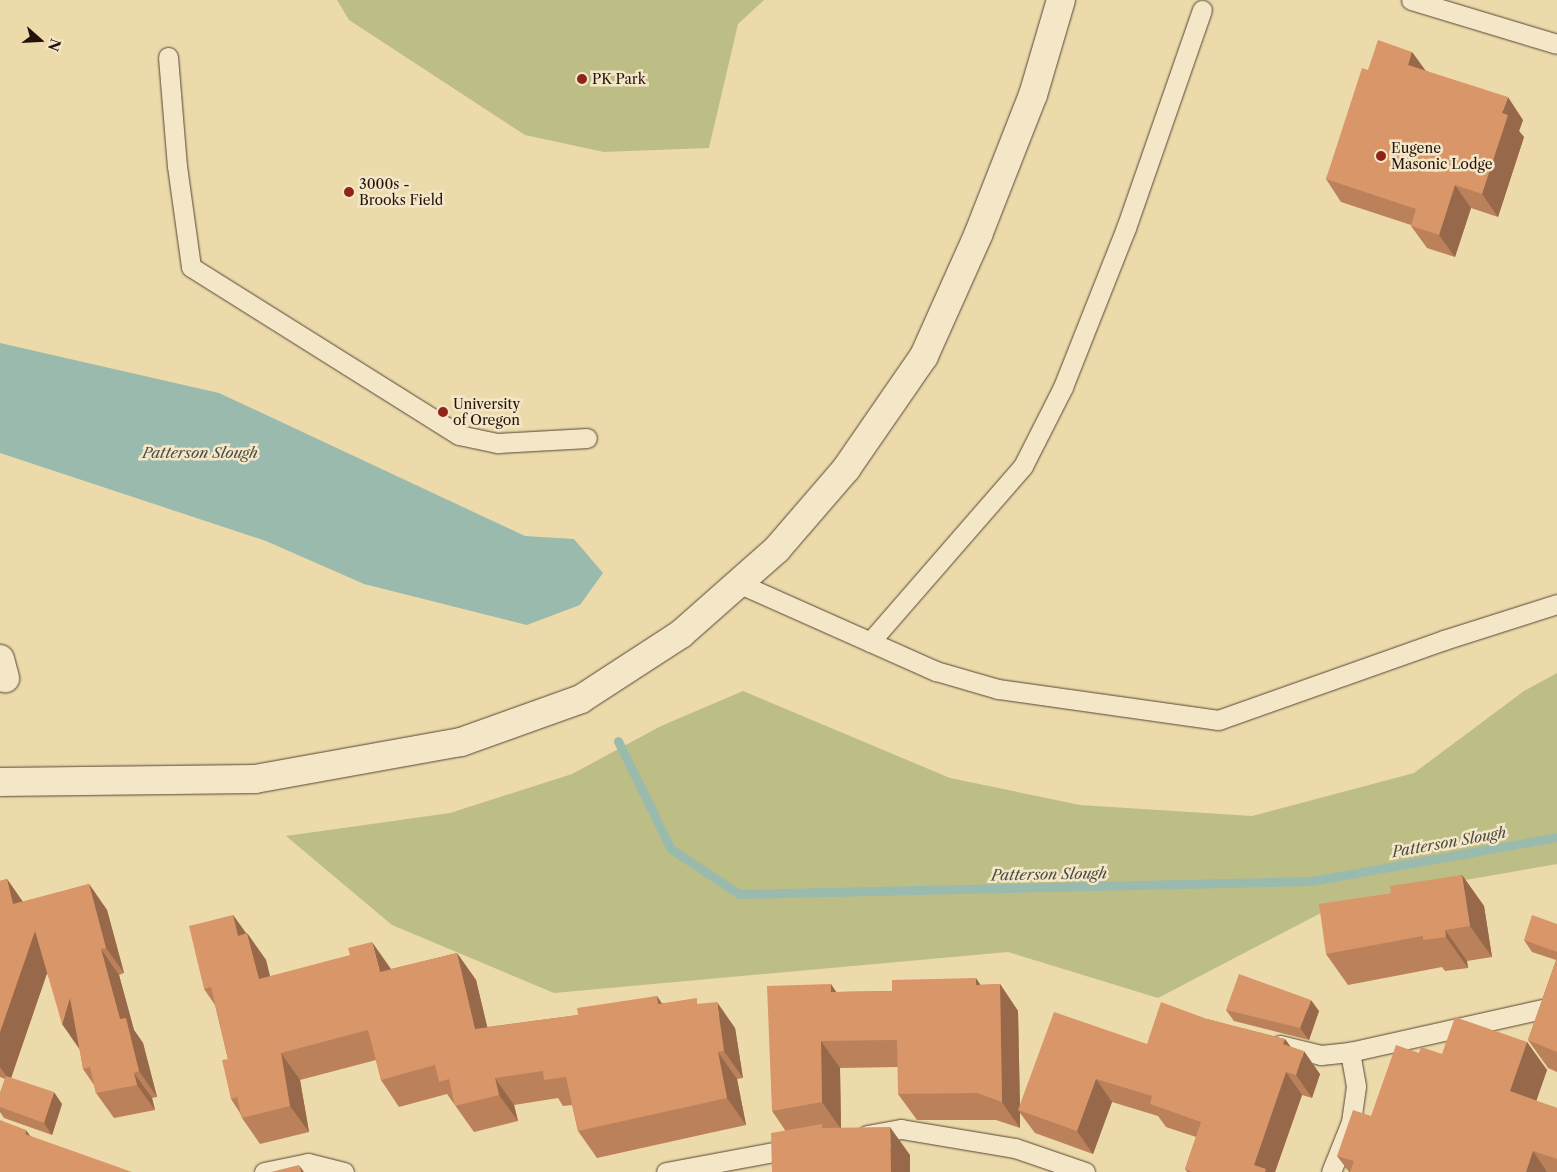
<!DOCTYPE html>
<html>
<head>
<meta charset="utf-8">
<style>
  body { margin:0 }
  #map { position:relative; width:1557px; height:1172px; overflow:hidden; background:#eddaab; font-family:"Libre Caslon Text",serif }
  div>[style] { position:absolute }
  .green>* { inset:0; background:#bdbe85 }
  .water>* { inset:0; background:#9abaae }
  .stream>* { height:9px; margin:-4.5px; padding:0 4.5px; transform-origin:4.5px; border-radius:4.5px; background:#9abaae }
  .roads { filter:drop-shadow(0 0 1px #564534) drop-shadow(0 0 1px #564534) }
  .service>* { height:19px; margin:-9.5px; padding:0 9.5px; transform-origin:9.5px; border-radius:9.5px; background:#f3e7c8 }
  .minor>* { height:28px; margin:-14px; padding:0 14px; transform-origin:14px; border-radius:14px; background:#f3e7c8 }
  .secondary>* { height:28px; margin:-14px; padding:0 14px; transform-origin:14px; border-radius:14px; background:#f3e7c8 }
  .wall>* { inset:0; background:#ba815a }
  .shaded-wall>* { inset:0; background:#97694a }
  .building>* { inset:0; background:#d89669 }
  .dots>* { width:14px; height:14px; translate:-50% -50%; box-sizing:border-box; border:2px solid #f3e7c8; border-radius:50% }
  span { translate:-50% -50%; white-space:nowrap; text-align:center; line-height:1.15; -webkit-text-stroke:5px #f3e7c8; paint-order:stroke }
  .poi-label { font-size:14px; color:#24130c }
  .left { translate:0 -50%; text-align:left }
  .water-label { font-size:15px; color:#4d4d45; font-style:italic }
  .north { position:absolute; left:15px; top:15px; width:50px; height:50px; -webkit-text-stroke:4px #f3e7c8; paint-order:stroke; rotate:109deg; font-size:14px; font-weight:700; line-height:20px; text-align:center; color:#24130c }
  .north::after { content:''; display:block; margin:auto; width:18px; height:22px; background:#24130c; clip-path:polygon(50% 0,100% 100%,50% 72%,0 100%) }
</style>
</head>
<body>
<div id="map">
  <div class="green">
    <i style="clip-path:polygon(337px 0,764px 0,738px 24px,709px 148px,604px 152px,525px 135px,349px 20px)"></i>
    <i style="clip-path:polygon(1557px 673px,1557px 864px,1344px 901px,1158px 998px,1008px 952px,554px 993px,392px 925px,286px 836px,450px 813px,572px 774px,661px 726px,743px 691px,950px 778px,1080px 805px,1252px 816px,1414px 773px,1524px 691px)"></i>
  </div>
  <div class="water">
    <i style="clip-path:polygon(0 343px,219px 393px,525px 536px,574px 539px,603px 573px,580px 605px,527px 625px,364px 584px,266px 541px,0 453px)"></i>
  </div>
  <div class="stream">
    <i style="left:618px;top:741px;width:120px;rotate:63.9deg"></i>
    <i style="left:671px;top:849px;width:82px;rotate:33.5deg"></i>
    <i style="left:739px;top:894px;width:572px;rotate:-1.3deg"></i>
    <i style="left:1311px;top:881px;width:250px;rotate:-10.1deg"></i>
  </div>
  <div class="roads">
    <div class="service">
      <i style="left:1411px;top:0;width:152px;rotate:16.8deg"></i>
      <i style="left:168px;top:57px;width:109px;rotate:85.3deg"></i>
      <i style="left:177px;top:166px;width:102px;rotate:82.1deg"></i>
      <i style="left:191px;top:267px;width:316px;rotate:32.1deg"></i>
      <i style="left:459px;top:435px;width:40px;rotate:12deg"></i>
      <i style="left:498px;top:443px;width:89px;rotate:-3.2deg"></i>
      <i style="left:738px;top:583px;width:217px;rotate:24deg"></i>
      <i style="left:936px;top:671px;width:65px;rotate:16.2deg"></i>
      <i style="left:998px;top:689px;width:222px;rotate:8deg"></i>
      <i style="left:1218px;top:720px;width:240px;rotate:-19.5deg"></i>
      <i style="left:1444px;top:640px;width:119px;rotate:-17.7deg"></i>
      <i style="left:870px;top:642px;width:233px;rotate:-49deg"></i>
      <i style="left:1023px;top:466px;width:89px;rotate:-63.1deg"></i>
      <i style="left:1063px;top:387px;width:171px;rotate:-68.4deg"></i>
      <i style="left:1126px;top:228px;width:231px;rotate:-70.8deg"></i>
      <i style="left:1280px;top:1045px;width:42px;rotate:13.7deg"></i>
      <i style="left:1321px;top:1055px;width:29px;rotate:-6deg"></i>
      <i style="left:867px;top:1135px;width:35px;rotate:-10deg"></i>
      <i style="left:901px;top:1129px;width:116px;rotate:9.5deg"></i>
      <i style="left:1015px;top:1148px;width:74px;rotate:18.9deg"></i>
      <i style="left:264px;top:1172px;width:45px;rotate:-11.6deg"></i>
      <i style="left:308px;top:1163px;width:37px;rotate:14deg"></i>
      <i style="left:666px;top:1172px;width:132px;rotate:-10.5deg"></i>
      <i style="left:1331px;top:1172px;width:54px;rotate:-68.2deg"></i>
      <i style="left:1351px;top:1122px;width:36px;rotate:-82deg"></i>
      <i style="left:1356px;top:1086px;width:35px;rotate:-100deg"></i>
      <i style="left:1350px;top:1052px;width:198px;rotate:-12.6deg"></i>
    </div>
    <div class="minor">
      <i style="left:0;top:659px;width:20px;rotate:75deg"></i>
    </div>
    <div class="secondary">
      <i style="left:0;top:782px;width:255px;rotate:-0.7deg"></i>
      <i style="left:255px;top:779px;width:209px;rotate:-10.2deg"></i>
      <i style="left:461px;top:742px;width:127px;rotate:-19.7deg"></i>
      <i style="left:581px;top:699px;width:119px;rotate:-33deg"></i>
      <i style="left:681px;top:634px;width:128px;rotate:-41.5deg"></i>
      <i style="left:777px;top:549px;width:106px;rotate:-49.2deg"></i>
      <i style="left:846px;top:469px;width:137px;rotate:-55.4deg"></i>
      <i style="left:924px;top:356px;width:133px;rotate:-65.9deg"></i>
      <i style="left:978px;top:235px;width:150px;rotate:-68.6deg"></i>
      <i style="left:1033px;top:95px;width:99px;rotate:-73.6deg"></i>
    </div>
  </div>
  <div class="wall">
    <i style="clip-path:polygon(1412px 52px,1425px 70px,1523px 120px,1519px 131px,1524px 137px,1498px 217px,1471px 208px,1455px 257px,1427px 248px,1411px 226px,1411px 225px,1341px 202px,1326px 179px,1368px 70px)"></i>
    <i style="clip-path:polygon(1462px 875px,1484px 906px,1492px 957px,1467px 961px,1468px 968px,1445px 971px,1442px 967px,1348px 985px,1326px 954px,1391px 893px)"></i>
    <i style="clip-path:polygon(7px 879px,23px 902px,89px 884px,107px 910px,124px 973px,119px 975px,134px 1030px,143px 1043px,157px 1097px,152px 1098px,155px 1110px,114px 1118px,96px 1093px,94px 1085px,83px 1069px,80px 1050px,47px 973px,11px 1078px,62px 1104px,52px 1135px,4px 1118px,0 1112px,0 1093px,5px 1079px,0 1077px,0 881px)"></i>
    <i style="clip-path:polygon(233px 915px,246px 933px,247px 933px,266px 960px,270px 976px,391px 969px,457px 953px,476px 980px,487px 1027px,578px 1015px,657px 996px,661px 1003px,701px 1004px,735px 1028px,743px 1078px,737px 1079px,746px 1125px,597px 1158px,578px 1131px,572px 1105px,563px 1106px,558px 1098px,514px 1105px,518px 1121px,474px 1132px,447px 1094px,399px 1107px,381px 1080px,376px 1060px,300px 1080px,309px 1132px,260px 1144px,242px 1118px,240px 1113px,231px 1099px,228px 1059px,215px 1005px,204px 989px)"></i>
    <i style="clip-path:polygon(1557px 924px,1557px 1072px,1548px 1068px,1528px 1040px,1556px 960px,1532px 952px,1524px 940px)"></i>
    <i style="clip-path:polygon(1000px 984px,1018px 1011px,1020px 1106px,1147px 1044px,1207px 1019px,1285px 1039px,1290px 1046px,1320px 1074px,1312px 1098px,1302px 1095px,1275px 1172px,1187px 1172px,1185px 1169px,1196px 1137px,1166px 1127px,1158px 1116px,1112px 1102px,1093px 1154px,1035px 1133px,1020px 1113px,1020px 1128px,996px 1120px,917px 1120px,898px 1094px,898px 1067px,840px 1068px,841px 1128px,910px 1155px,910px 1172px,772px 1172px,785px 1130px,772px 1111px,836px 992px,892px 991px,980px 985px)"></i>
    <i style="clip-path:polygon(1226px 1010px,1319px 1011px,1309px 1040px,1234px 1021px)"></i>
    <i style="clip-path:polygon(1527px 1042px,1547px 1070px,1536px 1101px,1557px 1108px,1557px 1172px,1349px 1172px,1337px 1156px,1371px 1116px,1419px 1053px,1442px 1054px)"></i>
  </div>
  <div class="shaded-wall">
    <i style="clip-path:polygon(1412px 52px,1428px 74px,1408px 65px)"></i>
    <i style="clip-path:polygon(1508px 97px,1523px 120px,1519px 131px,1524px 137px,1498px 217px,1482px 194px,1502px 113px)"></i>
    <i style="clip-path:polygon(1455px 185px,1471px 208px,1455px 257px,1439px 235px)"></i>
    <i style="clip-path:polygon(1462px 875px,1484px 906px,1492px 957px,1470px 926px)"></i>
    <i style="clip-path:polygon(7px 879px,25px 905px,13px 904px)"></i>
    <i style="clip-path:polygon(89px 884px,107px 910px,124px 973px,106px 948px)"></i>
    <i style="clip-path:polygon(233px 915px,248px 936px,247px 933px,266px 960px,277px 1006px,259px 979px,238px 936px)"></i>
    <i style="clip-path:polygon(1445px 930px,1467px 961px,1468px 968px,1446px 937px)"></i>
    <i style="clip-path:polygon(35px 931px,53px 956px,10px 1081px,0 1067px,0 1032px)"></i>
    <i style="clip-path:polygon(372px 942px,391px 969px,398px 999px,380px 972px)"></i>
    <i style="clip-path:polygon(101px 949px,119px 975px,134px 1030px,143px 1043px,157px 1097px,139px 1071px,120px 1019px)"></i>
    <i style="clip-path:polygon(457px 953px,476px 980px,494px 1055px,475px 1029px)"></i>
    <i style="clip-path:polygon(976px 978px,994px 1005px,976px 985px)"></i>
    <i style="clip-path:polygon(831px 984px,849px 1011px,831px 992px)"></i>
    <i style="clip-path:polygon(1000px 984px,1018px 1011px,1020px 1111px,1018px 1110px,1020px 1113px,1020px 1128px,1002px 1102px)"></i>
    <i style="clip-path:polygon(657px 996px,675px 1023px,658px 1004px)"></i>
    <i style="clip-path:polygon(70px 998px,80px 1050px,62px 1024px)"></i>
    <i style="clip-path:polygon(1311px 1000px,1319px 1011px,1309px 1040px,1300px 1028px)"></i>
    <i style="clip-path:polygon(717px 1002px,735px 1028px,743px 1078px,724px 1051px)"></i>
    <i style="clip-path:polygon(1285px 1039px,1301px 1061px,1304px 1051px,1320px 1074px,1312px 1098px,1296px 1075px,1283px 1044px)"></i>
    <i style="clip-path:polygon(821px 1041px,840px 1068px,841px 1129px,822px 1102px)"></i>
    <i style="clip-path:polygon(1527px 1042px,1547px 1070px,1530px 1119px,1510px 1091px)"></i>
    <i style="clip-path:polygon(718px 1052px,737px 1079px,746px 1125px,727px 1098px)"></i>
    <i style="clip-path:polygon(281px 1053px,300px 1080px,309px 1132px,290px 1106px)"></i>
    <i style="clip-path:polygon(1286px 1072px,1302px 1095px,1275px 1172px,1258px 1172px,1254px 1165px)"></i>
    <i style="clip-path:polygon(134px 1073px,152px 1098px,155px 1110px,137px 1085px)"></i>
    <i style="clip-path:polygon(495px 1078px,514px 1105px,518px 1121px,499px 1095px)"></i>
    <i style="clip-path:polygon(1096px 1079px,1112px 1102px,1093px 1154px,1077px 1131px)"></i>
    <i style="clip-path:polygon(54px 1092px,62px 1104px,52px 1135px,44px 1123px)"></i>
    <i style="clip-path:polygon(890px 1127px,910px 1155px,910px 1172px,891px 1172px)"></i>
    <i style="clip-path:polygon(26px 1130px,45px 1156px,25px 1134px)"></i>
    <i style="clip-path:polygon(1533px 1151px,1547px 1172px,1526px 1172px)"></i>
    <i style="clip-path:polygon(299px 1165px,304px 1172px,301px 1172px)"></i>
  </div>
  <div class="building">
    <i style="clip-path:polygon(1378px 40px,1412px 52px,1408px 65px,1508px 97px,1502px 113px,1508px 115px,1482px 194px,1455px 185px,1439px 235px,1411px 226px,1416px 209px,1326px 179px,1362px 68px,1368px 70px)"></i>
    <i style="clip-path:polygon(1462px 875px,1470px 926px,1445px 930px,1446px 937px,1423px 940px,1423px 936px,1326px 954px,1319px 904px,1391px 893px,1390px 886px)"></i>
    <i style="clip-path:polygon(7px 879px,13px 904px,89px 884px,106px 948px,101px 949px,120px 1019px,126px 1018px,139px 1071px,134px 1073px,137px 1085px,96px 1093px,90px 1067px,83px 1069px,70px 998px,62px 1024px,35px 931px,0 1032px,0 881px)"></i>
    <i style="clip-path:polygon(233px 915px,238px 936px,247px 933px,259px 979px,350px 955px,348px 948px,372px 942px,380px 972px,457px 953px,475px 1029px,578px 1015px,577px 1008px,657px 996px,658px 1004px,697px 998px,697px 1004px,717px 1002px,724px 1051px,718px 1052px,727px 1098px,578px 1131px,566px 1077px,544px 1080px,543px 1071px,495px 1078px,499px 1095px,455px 1106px,449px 1079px,439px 1082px,435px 1065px,381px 1080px,368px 1030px,281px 1053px,290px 1106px,242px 1118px,237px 1097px,231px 1099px,222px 1060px,228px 1059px,211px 987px,204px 989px,189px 926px)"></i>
    <i style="clip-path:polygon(1532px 915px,1557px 924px,1557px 952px,1524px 940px)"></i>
    <i style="clip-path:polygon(1557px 958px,1557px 1052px,1528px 1040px)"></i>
    <i style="clip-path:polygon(1239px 974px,1311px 1000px,1300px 1028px,1226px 1010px)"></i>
    <i style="clip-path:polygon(976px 978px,976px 985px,1000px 984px,1002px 1102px,977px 1093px,898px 1094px,897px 1040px,821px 1041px,822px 1102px,772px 1111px,767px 986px,831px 984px,831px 992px,892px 991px,892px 980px)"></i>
    <i style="clip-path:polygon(1161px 1002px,1207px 1019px,1285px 1039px,1283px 1044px,1304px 1051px,1296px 1075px,1286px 1072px,1254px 1165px,1266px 1169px,1265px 1172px,1192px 1172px,1185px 1169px,1201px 1122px,1150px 1104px,1152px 1096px,1096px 1079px,1077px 1131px,1018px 1110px,1054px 1012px,1147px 1044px)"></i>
    <i style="clip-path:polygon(1455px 1017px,1527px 1042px,1510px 1091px,1557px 1108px,1557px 1159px,1533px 1151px,1526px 1172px,1350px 1172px,1354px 1161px,1337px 1156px,1353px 1110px,1371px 1116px,1396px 1045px,1419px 1053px,1421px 1047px,1442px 1054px)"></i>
    <i style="clip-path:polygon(6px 1076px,54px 1092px,44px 1123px,0 1107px,0 1093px)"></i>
    <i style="clip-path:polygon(0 1120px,26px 1130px,25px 1134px,132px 1172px,0 1172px)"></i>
    <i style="clip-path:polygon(822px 1124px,822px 1128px,890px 1127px,891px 1172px,772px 1172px,771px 1133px)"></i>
    <i style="clip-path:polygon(299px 1165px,301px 1172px,271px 1172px)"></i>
  </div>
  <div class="dots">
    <i style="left:582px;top:79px;background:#8f2418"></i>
    <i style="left:1381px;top:156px;background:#8f2418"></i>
    <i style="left:349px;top:192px;background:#8f2418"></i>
    <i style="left:443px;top:412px;background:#8f2418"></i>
  </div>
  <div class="poi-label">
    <span class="left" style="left:592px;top:79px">PK Park</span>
    <span class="left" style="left:1391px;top:156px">Eugene<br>Masonic Lodge</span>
    <span class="left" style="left:359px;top:192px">3000s -<br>Brooks Field</span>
    <span class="left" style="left:453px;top:412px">University<br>of Oregon</span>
  </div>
  <div class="water-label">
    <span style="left:200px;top:453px">Patterson Slough</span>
    <span style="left:1449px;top:842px;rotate:-10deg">Patterson Slough</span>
    <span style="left:1049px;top:874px;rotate:-1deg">Patterson Slough</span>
  </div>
  <div class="north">N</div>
</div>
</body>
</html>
